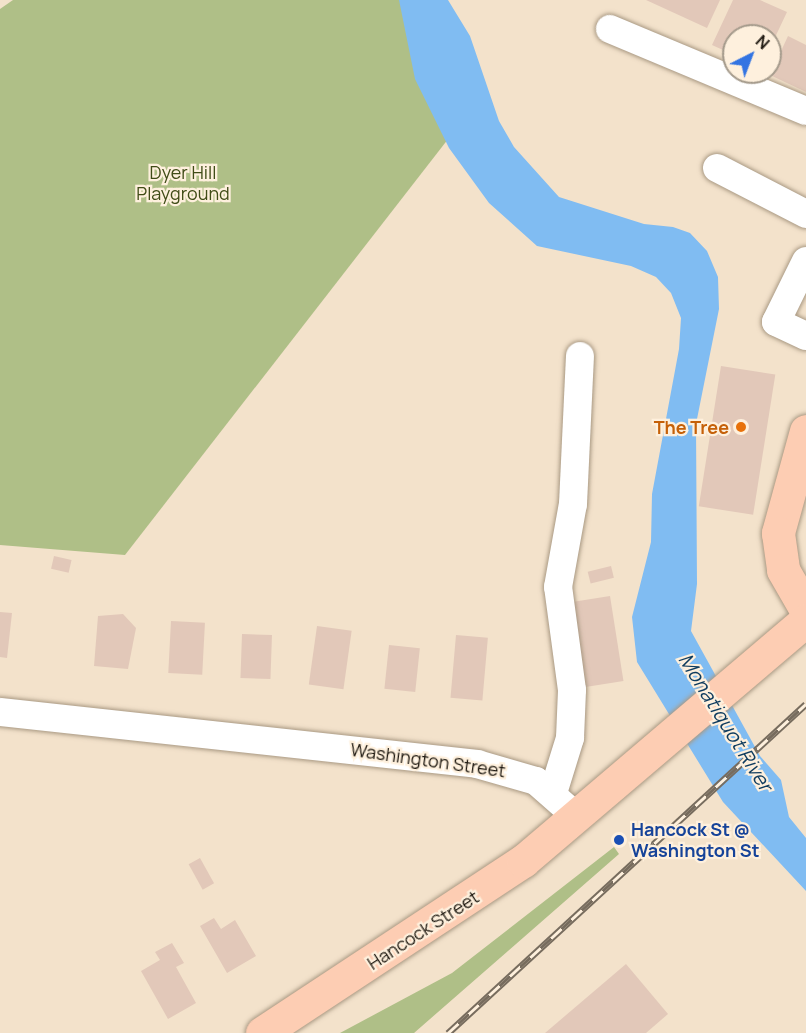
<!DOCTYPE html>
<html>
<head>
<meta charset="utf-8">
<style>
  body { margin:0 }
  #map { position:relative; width:806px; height:1033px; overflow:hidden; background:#f3e2cb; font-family:Manrope,sans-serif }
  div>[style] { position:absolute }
  .green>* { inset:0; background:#afbf87 }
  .water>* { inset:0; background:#80bcf2 }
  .building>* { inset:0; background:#e2c8b9; transform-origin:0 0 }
  .roads { filter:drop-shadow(0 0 2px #a99983) drop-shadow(0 0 2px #a99983) }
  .minor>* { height:28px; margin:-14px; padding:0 14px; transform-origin:14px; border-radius:14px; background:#fff }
  .major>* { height:33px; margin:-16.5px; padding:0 16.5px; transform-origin:16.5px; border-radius:16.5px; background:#fdcdb3 }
  .rail>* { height:7px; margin-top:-3.5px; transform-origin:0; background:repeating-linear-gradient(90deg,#fef0dd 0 14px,#776c5e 0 28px); box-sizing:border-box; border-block:2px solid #776c5e }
  .dots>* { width:16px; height:16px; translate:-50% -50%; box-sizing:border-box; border:3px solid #fef0dd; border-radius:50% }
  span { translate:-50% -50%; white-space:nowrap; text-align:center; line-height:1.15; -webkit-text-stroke:4.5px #fef0dd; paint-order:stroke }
  .park-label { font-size:18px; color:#404c17 }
  .food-label { font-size:18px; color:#c56008; font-weight:700 }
  .right { translate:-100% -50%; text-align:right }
  .street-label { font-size:18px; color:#1e1810 }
  .transit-label { font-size:18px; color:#164399; font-weight:700 }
  .left { translate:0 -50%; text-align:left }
  .water-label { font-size:20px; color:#0e3b5e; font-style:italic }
  .north { position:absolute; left:722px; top:24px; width:60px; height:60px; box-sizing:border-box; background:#fef0dd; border:2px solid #a49a8b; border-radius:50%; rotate:42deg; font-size:16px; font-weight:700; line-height:24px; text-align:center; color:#1e1810 }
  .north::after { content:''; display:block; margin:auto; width:21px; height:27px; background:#3374e2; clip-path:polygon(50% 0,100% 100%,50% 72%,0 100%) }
</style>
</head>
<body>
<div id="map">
  <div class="green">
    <i style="clip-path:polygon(13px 0,414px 0,459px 125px,125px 555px,0 545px,0 9px)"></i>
    <i style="clip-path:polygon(614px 847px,619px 854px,414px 1033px,340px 1033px,452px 973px)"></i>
  </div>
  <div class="water">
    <i style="clip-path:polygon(399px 0,448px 0,470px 36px,499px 121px,514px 147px,559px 197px,644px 224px,673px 227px,690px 233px,707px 251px,718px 277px,719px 309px,696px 424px,697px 584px,691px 631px,760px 756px,781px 780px,789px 817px,806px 838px,806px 891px,723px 802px,637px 662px,632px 617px,651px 542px,652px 494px,679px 349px,681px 318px,671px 293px,656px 277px,631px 266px,537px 246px,489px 203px,449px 148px,415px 79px)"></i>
  </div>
  <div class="building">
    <i style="clip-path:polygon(646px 0,720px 0,707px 28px)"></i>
    <i style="clip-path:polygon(733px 0,760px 0,787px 12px,770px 48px,770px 36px,734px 36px,734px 55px,712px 45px)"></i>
    <i style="clip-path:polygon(788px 36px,806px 45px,806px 92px,770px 75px)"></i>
    <i style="left:721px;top:366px;width:55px;height:142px;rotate:9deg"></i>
    <i style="left:54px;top:556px;width:18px;height:13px;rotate:13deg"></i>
    <i style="left:611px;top:566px;width:12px;height:24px;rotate:76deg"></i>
    <i style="left:610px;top:596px;width:86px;height:40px;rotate:81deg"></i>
    <i style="clip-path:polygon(0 612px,12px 613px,7px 658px,0 657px)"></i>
    <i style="clip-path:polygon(123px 614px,136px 628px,128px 669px,94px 666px,98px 616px)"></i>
    <i style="left:171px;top:621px;width:34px;height:52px;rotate:3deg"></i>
    <i style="left:317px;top:626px;width:35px;height:59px;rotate:8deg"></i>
    <i style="left:242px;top:634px;width:30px;height:44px;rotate:2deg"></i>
    <i style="left:456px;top:635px;width:32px;height:63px;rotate:5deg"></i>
    <i style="left:389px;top:645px;width:31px;height:44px;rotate:6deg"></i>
    <i style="left:200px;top:858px;width:29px;height:13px;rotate:61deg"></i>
    <i style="clip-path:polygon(214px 918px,221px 929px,235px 920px,256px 956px,227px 973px,200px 926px)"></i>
    <i style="clip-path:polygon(172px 943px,184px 963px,176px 967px,196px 1003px,168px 1019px,141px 971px,160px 960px,155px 952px)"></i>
    <i style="clip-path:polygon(626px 964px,668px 1014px,646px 1033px,545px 1033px)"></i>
  </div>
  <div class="roads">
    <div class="minor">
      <i style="left:610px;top:29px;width:212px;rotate:22.7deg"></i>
      <i style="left:717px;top:168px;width:100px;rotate:27.3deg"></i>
      <i style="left:806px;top:261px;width:68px;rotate:116.2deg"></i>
      <i style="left:776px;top:322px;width:33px;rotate:25deg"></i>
      <i style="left:0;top:712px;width:480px;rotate:6.2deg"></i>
      <i style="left:477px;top:764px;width:61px;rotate:16.1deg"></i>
      <i style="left:536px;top:781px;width:55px;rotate:41.3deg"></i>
      <i style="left:553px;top:793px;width:58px;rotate:-72.8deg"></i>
      <i style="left:570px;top:738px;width:48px;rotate:-87.6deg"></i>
      <i style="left:572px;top:690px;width:104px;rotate:-97.7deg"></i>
      <i style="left:558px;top:587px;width:84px;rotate:-79.8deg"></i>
      <i style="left:573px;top:504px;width:148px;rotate:-87.3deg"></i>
    </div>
    <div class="major">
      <i style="left:806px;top:431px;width:106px;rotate:105.4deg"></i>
      <i style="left:778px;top:533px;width:37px;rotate:82deg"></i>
      <i style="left:783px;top:570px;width:46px;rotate:60.1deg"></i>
      <i style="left:262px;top:1033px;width:313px;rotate:-33.4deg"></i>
      <i style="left:523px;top:861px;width:372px;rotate:-40.4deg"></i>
    </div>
  </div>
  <div class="rail">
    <i style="left:448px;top:1033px;width:486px;rotate:-42.6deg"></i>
  </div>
  <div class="dots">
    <i style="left:741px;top:427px;background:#e8710a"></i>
    <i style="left:619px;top:840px;background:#1a4fb4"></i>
  </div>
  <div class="park-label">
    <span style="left:183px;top:183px">Dyer Hill<br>Playground</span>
  </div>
  <div class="food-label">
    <span class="right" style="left:729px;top:427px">The Tree</span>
  </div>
  <div class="street-label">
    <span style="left:428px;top:760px;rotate:8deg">Washington Street</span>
    <span style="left:423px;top:930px;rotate:-33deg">Hancock Street</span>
  </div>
  <div class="transit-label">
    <span class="left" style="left:631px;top:840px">Hancock St @<br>Washington St</span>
  </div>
  <div class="water-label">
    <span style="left:726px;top:722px;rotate:58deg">Monatiquot River</span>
  </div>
  <div class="north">N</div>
</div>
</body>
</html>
